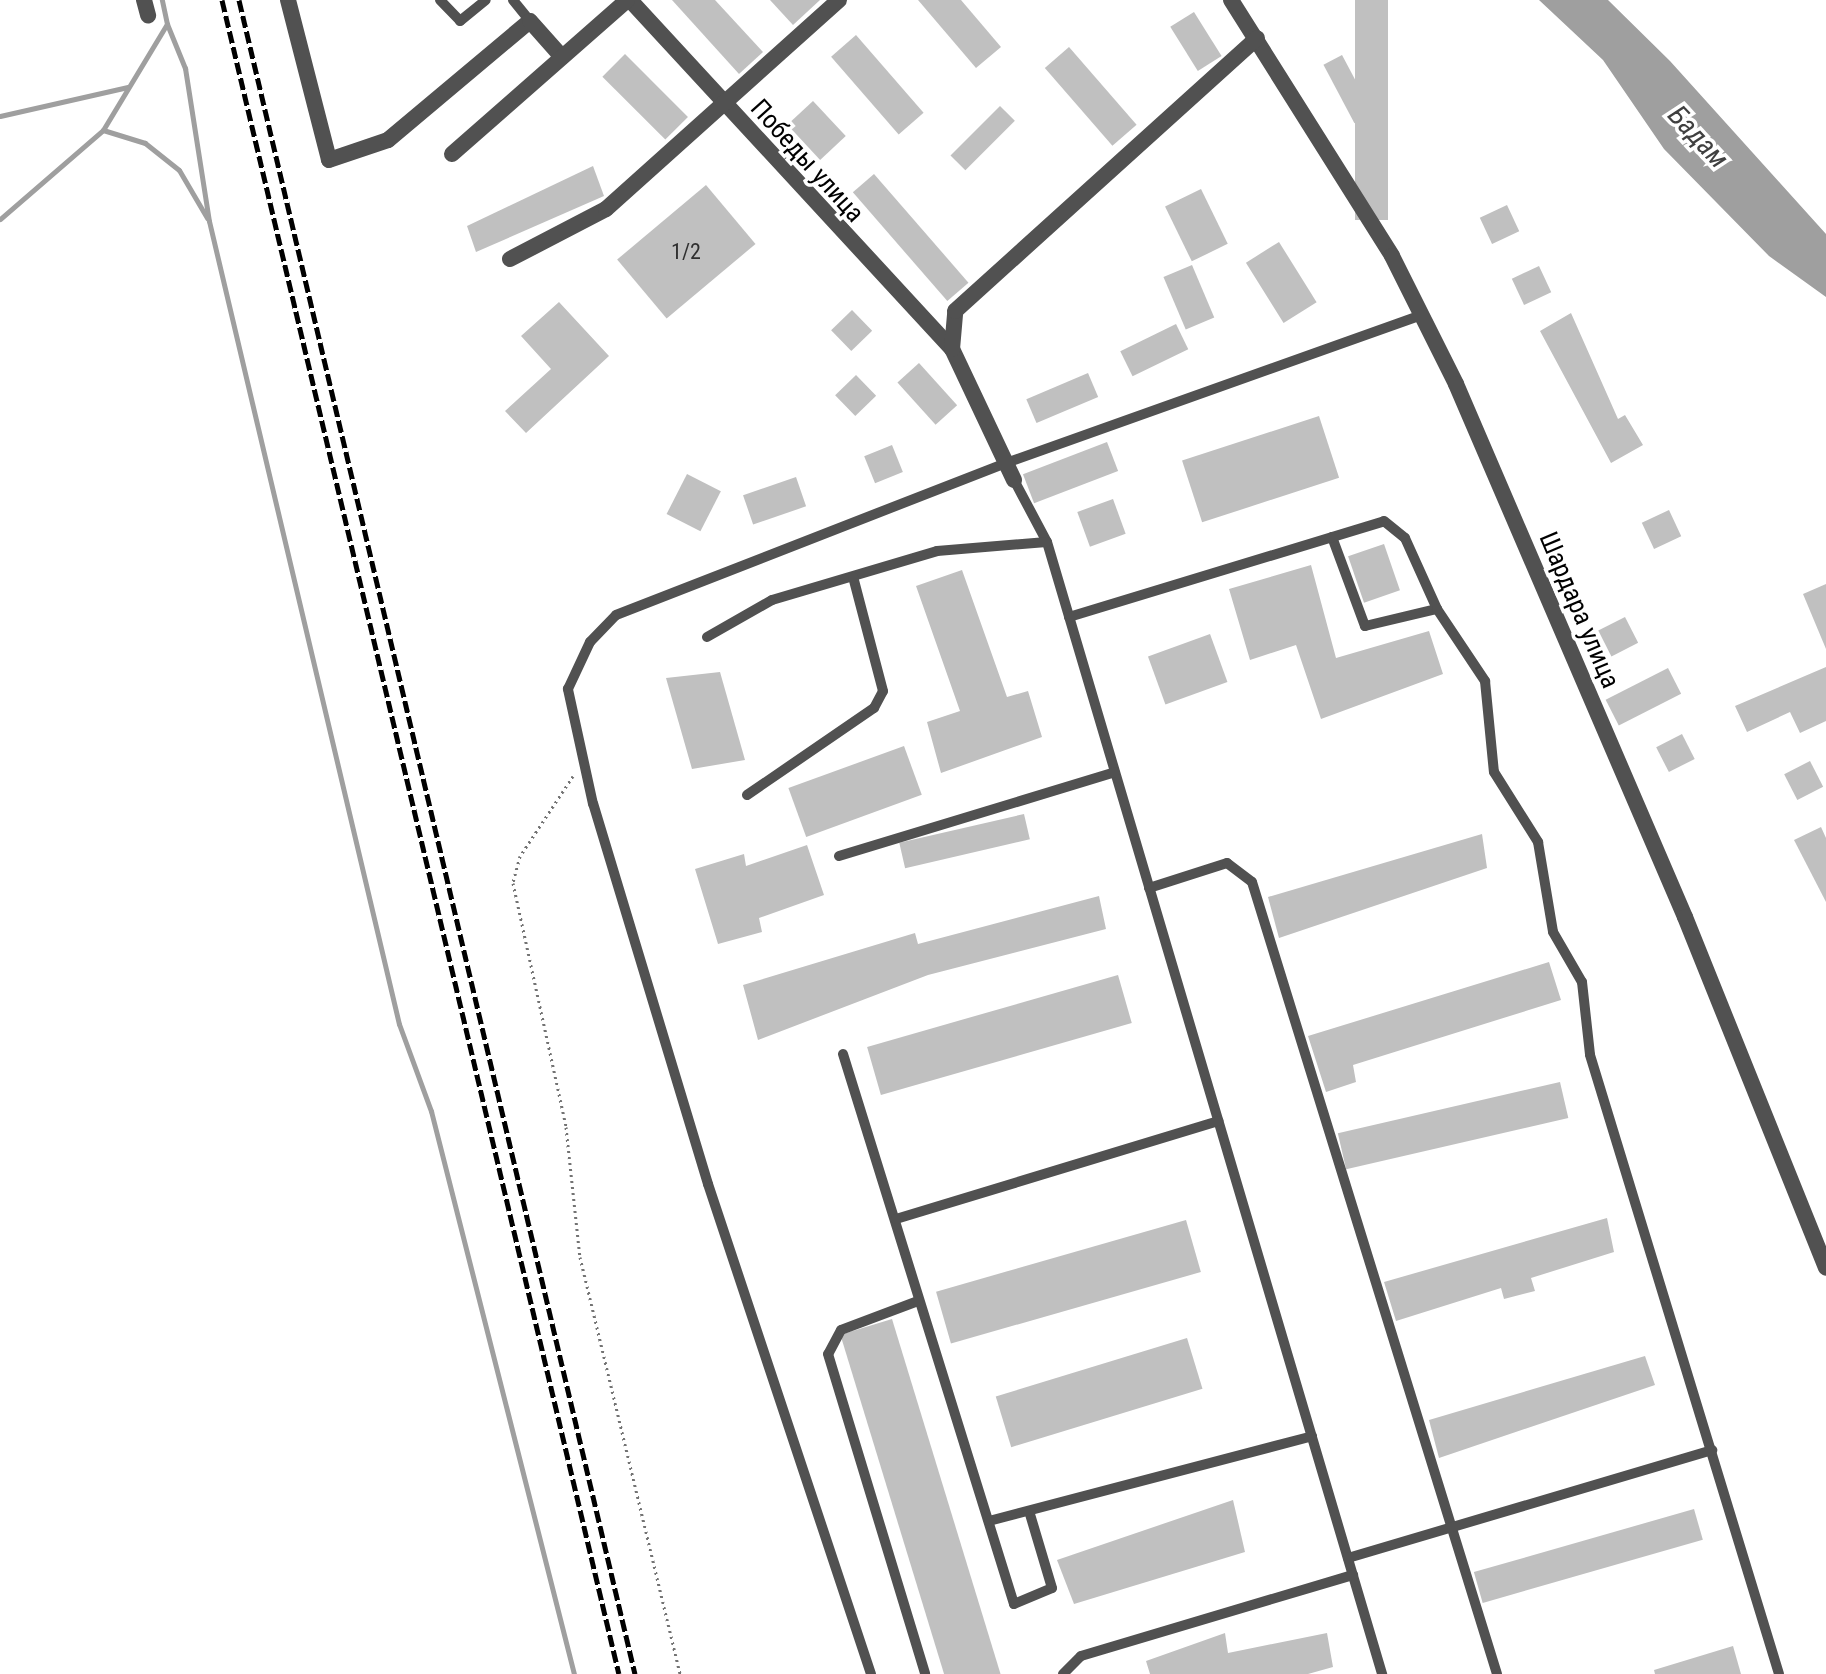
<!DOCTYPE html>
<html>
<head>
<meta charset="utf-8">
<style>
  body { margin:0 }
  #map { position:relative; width:1826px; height:1674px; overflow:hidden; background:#fff; font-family:"Roboto Condensed",sans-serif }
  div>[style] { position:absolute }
  .water>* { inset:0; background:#9f9f9f }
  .stream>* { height:5px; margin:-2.5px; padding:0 2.5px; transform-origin:2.5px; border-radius:2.5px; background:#9f9f9f }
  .building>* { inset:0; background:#c0c0c0; transform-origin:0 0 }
  .path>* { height:3px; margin-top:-1.5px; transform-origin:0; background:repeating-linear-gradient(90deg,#737373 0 2px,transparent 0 6px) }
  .service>* { height:10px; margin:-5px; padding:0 5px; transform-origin:5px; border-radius:5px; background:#515151 }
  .minor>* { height:16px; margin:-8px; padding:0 8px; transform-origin:8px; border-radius:8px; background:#515151 }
  .rail>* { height:5px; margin-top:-2.5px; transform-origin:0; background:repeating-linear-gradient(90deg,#000 0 12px,transparent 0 16px) }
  span { translate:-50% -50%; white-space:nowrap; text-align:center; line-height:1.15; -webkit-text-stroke:7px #fff; paint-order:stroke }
  .number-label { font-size:22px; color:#303030 }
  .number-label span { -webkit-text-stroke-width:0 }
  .street-label { font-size:26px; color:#000 }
  .water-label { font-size:28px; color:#404040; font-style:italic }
</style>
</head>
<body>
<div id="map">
  <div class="water">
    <i style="clip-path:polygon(1539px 0,1608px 0,1670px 61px,1826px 234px,1826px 297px,1769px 256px,1664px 149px,1603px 60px)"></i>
  </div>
  <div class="stream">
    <i style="left:167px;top:24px;width:48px;rotate:67.8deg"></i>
    <i style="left:185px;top:68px;width:155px;rotate:81.1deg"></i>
    <i style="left:209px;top:221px;width:825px;rotate:76.69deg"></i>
    <i style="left:399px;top:1024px;width:93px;rotate:69.8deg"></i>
    <i style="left:431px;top:1111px;width:581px;rotate:75.75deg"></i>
    <i style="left:0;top:116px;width:131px;rotate:-12.8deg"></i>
    <i style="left:103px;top:130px;width:44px;rotate:17.2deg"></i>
    <i style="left:145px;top:143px;width:43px;rotate:38.5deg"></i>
    <i style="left:179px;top:170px;width:56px;rotate:59.7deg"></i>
    <i style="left:0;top:219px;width:136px;rotate:-40.8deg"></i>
    <i style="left:103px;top:130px;width:124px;rotate:-58.9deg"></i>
    <i style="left:167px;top:24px;width:25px;rotate:-102deg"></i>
  </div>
  <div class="building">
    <i style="clip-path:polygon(672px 0,715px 0,763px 52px,739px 74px)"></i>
    <i style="clip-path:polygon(770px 0,820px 0,793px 25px)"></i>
    <i style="clip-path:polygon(918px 0,961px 0,1001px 47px,976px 68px)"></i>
    <i style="left:1355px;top:0;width:33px;height:220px"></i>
    <i style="left:1194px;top:12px;width:52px;height:28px;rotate:58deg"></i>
    <i style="left:856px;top:35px;width:103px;height:33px;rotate:49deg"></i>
    <i style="left:1069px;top:47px;width:103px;height:32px;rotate:49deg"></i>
    <i style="left:625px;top:54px;width:89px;height:32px;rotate:45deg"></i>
    <i style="left:1342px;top:55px;width:66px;height:21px;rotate:62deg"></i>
    <i style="left:813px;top:101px;width:48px;height:35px;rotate:47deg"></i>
    <i style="left:1000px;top:106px;width:21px;height:70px;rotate:45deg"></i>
    <i style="clip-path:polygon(593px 166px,604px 196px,476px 252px,467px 226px)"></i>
    <i style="left:874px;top:174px;width:144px;height:28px;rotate:49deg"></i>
    <i style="left:706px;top:185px;width:77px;height:116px;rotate:50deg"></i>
    <i style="left:1201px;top:189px;width:61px;height:40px;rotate:64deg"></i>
    <i style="left:1507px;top:205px;width:29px;height:30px;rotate:65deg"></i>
    <i style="left:1279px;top:242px;width:71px;height:39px;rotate:58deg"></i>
    <i style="left:1192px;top:265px;width:57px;height:31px;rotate:67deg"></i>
    <i style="left:1539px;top:266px;width:29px;height:30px;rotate:65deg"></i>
    <i style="clip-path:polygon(559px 302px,609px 356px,526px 433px,505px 411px,551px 369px,521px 336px)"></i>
    <i style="left:852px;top:310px;width:29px;height:29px;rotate:46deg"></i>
    <i style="clip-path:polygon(1571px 313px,1618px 419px,1625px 415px,1643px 445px,1611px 463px,1540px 331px)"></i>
    <i style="left:1176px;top:324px;width:28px;height:62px;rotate:64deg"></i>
    <i style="left:919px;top:363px;width:57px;height:29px;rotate:48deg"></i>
    <i style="left:1088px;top:373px;width:26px;height:67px;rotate:67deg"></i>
    <i style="left:856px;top:375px;width:29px;height:29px;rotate:46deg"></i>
    <i style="left:1319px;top:416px;width:65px;height:144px;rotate:72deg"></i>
    <i style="left:1107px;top:442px;width:31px;height:90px;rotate:69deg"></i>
    <i style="left:892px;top:445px;width:29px;height:30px;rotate:68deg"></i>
    <i style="left:687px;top:474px;width:38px;height:45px;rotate:27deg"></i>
    <i style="left:796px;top:477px;width:31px;height:56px;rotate:71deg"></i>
    <i style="left:1113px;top:499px;width:37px;height:38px;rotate:70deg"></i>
    <i style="left:1669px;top:510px;width:29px;height:30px;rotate:65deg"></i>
    <i style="left:1384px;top:544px;width:49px;height:38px;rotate:71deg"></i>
    <i style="clip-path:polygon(1311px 565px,1336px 658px,1429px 631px,1443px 674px,1321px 719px,1296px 645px,1250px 660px,1229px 589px)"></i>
    <i style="clip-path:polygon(962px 570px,1007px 697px,1028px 691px,1042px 737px,941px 773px,927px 722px,960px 711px,916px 586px)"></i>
    <i style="clip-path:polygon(1826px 584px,1826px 649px,1803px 594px)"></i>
    <i style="left:1625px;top:617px;width:29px;height:30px;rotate:63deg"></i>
    <i style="left:1210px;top:634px;width:51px;height:66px;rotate:70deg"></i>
    <i style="clip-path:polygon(1826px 667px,1826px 721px,1800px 733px,1790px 712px,1747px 732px,1735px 706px)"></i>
    <i style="left:1668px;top:668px;width:29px;height:70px;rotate:63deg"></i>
    <i style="clip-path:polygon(720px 672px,745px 760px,692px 769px,666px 678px)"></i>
    <i style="left:1682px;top:734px;width:28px;height:29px;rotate:63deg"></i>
    <i style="left:904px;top:746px;width:52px;height:123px;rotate:70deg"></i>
    <i style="left:1810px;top:761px;width:29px;height:29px;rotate:63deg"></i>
    <i style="left:1024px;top:814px;width:26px;height:128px;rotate:77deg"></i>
    <i style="clip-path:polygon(1821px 827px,1826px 838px,1826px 902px,1794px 840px)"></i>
    <i style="clip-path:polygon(1482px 834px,1487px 868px,1279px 938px,1268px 897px)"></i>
    <i style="clip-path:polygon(807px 845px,824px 895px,759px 918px,762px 932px,718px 944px,695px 869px,744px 854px,746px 866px)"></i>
    <i style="clip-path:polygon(1099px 896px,1106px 929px,928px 975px,758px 1040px,743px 985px,915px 933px,918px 944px)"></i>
    <i style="clip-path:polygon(1549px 962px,1561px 1000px,1353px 1065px,1356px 1082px,1326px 1092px,1308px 1036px)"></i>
    <i style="left:1118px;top:975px;width:50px;height:261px;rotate:74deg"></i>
    <i style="left:1560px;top:1082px;width:37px;height:228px;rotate:77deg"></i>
    <i style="clip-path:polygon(1607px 1218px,1614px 1252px,1531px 1278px,1535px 1291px,1504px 1299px,1501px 1288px,1396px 1321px,1384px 1282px)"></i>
    <i style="left:1186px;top:1220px;width:54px;height:260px;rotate:74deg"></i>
    <i style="left:892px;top:1319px;width:372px;height:54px;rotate:73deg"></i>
    <i style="left:1187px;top:1338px;width:53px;height:200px;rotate:73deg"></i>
    <i style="clip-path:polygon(1645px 1356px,1655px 1385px,1439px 1458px,1429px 1420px)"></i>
    <i style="clip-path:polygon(1233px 1500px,1245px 1552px,1074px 1604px,1057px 1560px)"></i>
    <i style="left:1694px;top:1509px;width:32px;height:229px;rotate:74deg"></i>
    <i style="clip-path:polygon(1225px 1633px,1228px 1653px,1327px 1633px,1333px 1667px,1308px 1674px,1150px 1674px,1146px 1661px)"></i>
    <i style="clip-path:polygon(1733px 1646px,1741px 1674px,1655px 1674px,1654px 1670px)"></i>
  </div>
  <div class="path">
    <i style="left:573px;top:776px;width:96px;rotate:123.5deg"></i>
    <i style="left:520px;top:856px;width:28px;rotate:105deg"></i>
    <i style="left:513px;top:883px;width:250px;rotate:77.7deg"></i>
    <i style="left:566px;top:1127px;width:131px;rotate:83.9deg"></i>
    <i style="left:580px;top:1257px;width:429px;rotate:76.5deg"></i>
  </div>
  <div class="service">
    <i style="left:440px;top:0;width:29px;rotate:46deg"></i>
    <i style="left:460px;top:21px;width:33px;rotate:-39deg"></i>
    <i style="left:513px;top:0;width:27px;rotate:51deg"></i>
    <i style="left:1014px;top:480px;width:70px;rotate:62deg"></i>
    <i style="left:1047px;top:542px;width:1181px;rotate:73.51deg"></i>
    <i style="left:1332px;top:537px;width:95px;rotate:69.7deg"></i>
    <i style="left:1365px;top:626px;width:74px;rotate:-13.3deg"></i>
    <i style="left:1069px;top:617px;width:329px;rotate:-16.9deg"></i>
    <i style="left:1384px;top:521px;width:27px;rotate:39deg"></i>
    <i style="left:1405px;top:538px;width:78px;rotate:65.7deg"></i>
    <i style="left:1437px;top:609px;width:87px;rotate:56.3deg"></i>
    <i style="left:1485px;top:681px;width:91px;rotate:84.4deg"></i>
    <i style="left:1494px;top:772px;width:83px;rotate:57.8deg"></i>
    <i style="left:1538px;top:842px;width:91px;rotate:80.5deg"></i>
    <i style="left:1553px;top:932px;width:58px;rotate:59.9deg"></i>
    <i style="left:1582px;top:982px;width:73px;rotate:83.7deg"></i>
    <i style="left:1590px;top:1055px;width:647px;rotate:73.02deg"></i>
    <i style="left:707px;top:637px;width:75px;rotate:-29.6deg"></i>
    <i style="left:772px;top:600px;width:172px;rotate:-16.5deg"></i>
    <i style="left:937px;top:551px;width:110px;rotate:-4.7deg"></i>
    <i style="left:747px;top:795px;width:154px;rotate:-34.4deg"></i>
    <i style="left:874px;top:708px;width:19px;rotate:-62deg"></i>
    <i style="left:883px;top:691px;width:118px;rotate:-104.7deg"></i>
    <i style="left:839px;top:856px;width:288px;rotate:-16.9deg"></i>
    <i style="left:1149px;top:888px;width:82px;rotate:-17.8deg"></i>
    <i style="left:1227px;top:863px;width:31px;rotate:37deg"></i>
    <i style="left:1252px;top:882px;width:829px;rotate:72.81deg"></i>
    <i style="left:843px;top:1054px;width:576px;rotate:72.73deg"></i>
    <i style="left:1014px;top:1604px;width:41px;rotate:-22.8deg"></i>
    <i style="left:1052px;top:1588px;width:80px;rotate:-106.6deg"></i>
    <i style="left:896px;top:1219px;width:337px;rotate:-16.9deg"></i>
    <i style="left:918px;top:1301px;width:82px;rotate:159.4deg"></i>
    <i style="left:841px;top:1330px;width:27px;rotate:118deg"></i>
    <i style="left:828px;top:1354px;width:334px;rotate:73.1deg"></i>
    <i style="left:989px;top:1521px;width:334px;rotate:-14.7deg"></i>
    <i style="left:1348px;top:1558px;width:380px;rotate:-16.5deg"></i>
    <i style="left:871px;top:1674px;width:516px;rotate:-108.4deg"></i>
    <i style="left:708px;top:1184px;width:397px;rotate:-106.8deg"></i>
    <i style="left:593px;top:804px;width:118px;rotate:-102.3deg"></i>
    <i style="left:568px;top:689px;width:52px;rotate:-64.9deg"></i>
    <i style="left:590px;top:642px;width:37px;rotate:-46deg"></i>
    <i style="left:616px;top:615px;width:419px;rotate:-21.3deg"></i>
    <i style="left:1006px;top:463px;width:442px;rotate:-19.6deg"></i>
    <i style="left:1063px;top:1674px;width:25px;rotate:-45deg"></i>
    <i style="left:1081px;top:1656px;width:284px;rotate:-16.6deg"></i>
  </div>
  <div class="minor">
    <i style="left:144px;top:0;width:16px;rotate:75deg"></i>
    <i style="left:288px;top:0;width:165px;rotate:75.6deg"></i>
    <i style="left:329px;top:160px;width:62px;rotate:-18.7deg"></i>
    <i style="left:388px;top:140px;width:185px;rotate:-40deg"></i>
    <i style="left:530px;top:21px;width:48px;rotate:48.4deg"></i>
    <i style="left:630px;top:0;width:475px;rotate:47.3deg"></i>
    <i style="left:1231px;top:0;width:302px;rotate:57.8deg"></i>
    <i style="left:1392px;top:256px;width:143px;rotate:63.4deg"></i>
    <i style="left:1456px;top:384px;width:580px;rotate:66.75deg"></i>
    <i style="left:1685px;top:917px;width:378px;rotate:68.1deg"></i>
    <i style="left:452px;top:154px;width:233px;rotate:-41.3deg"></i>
    <i style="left:510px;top:259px;width:108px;rotate:-27.5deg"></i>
    <i style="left:606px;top:209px;width:313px;rotate:-41.9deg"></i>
    <i style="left:1014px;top:480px;width:145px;rotate:-115.3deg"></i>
    <i style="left:952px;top:349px;width:38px;rotate:-85deg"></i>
    <i style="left:955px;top:311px;width:407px;rotate:-42.1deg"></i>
  </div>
  <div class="rail">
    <i style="left:222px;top:0;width:1720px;rotate:76.66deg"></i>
    <i style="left:239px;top:0;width:1720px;rotate:76.69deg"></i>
  </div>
  <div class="number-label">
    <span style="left:686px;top:252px">1/2</span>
  </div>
  <div class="street-label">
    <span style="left:807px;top:161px;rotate:48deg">Победы улица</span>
    <span style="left:1579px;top:610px;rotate:67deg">Шардара улица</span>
  </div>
  <div class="water-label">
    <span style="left:1698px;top:137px;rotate:47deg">Бадам</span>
  </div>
</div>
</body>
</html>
